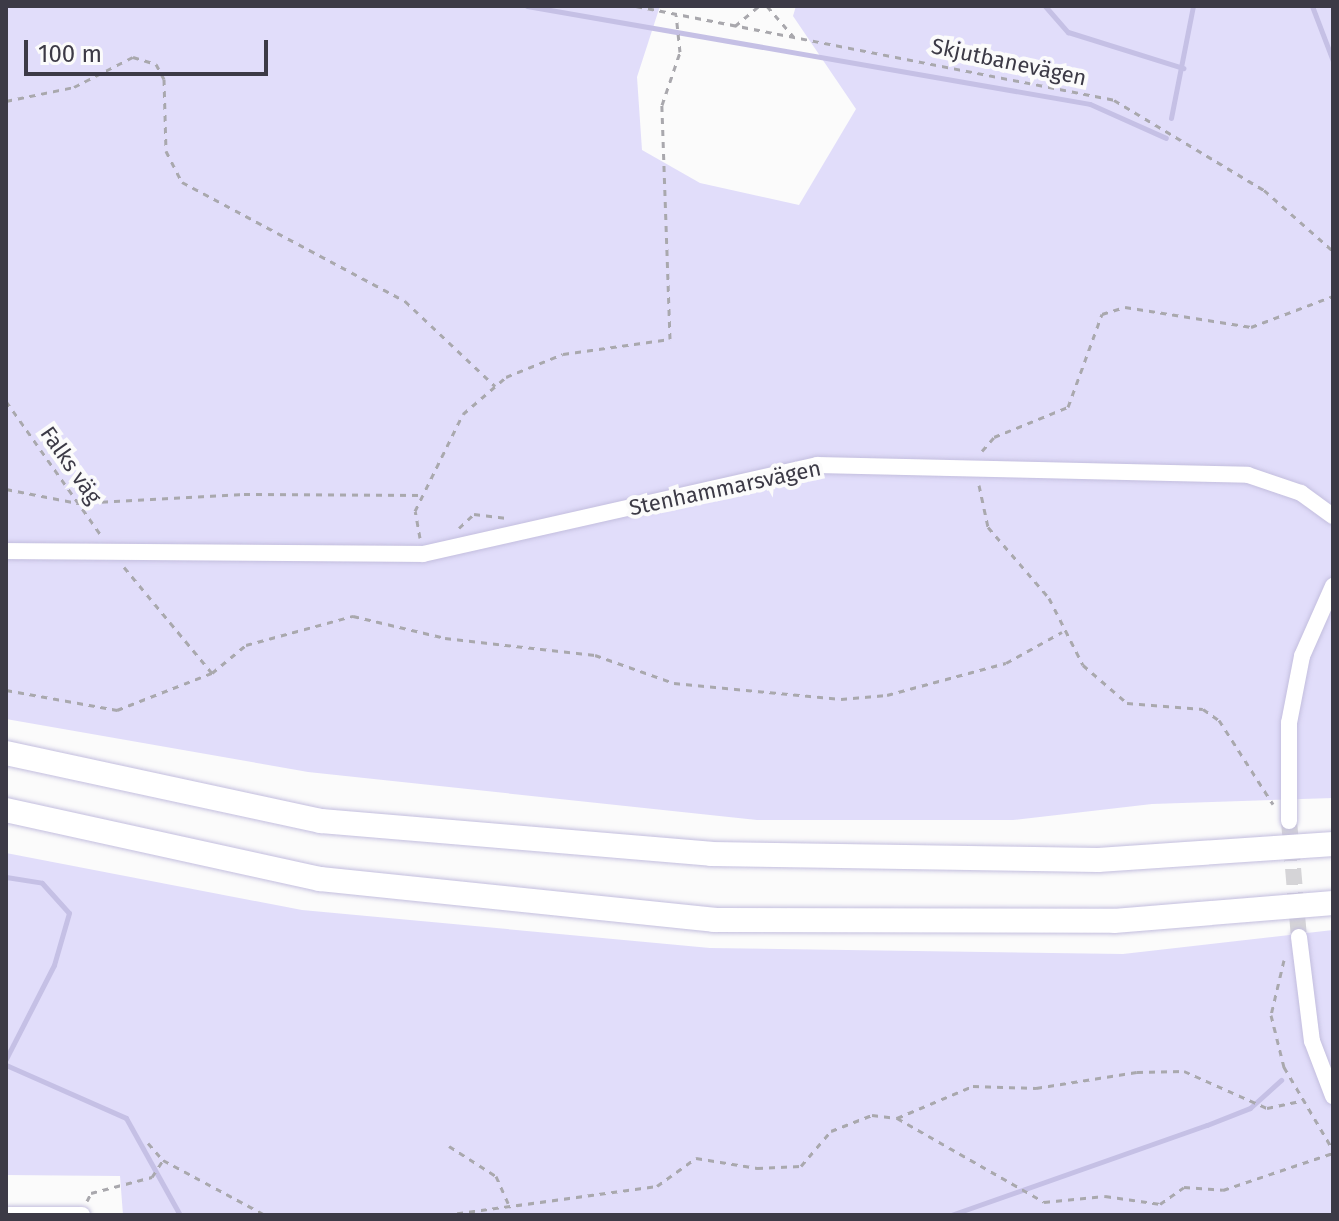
<!DOCTYPE html>
<html>
<head>
<meta charset="utf-8">
<style>
  body { margin:0 }
  #map { position:relative; width:1339px; height:1221px; overflow:hidden; background:#fbfbfb; font-family:"Fira Sans",sans-serif }
  div>[style] { position:absolute }
  .green>* { inset:0; background:#e1ddfa }
  .stream>* { height:5px; margin:-2.5px; padding:0 2.5px; transform-origin:2.5px; border-radius:2.5px; background:#c5c0e5 }
  .minor-tunnel>* { height:16px; margin-top:-8px; transform-origin:0; background:repeating-linear-gradient(90deg,#d5d4d7 0 16px,transparent 0 24px) }
  .path>* { height:3px; margin-top:-1.5px; transform-origin:0; background:repeating-linear-gradient(90deg,#a9a8ad 0 6px,transparent 0 12px) }
  .roads { filter:drop-shadow(0 0 2px #c3bede) drop-shadow(0 0 2px #c3bede) }
  .minor>* { height:16px; margin:-8px; padding:0 8px; transform-origin:8px; border-radius:8px; background:#fff }
  .highway>* { height:24px; margin:-12px; padding:0 12px; transform-origin:12px; border-radius:12px; background:#fff }
  span { translate:-50% -50%; white-space:nowrap; text-align:center; line-height:1.15; -webkit-text-stroke:8px #fbfbfb; paint-order:stroke }
  .street-label { font-size:22px; color:#3c3a46 }
  .frame { position:absolute; inset:0; border:8px solid #3c3a46; pointer-events:none }
  .scale { position:absolute; left:24px; top:40px; width:244px; height:36px; box-sizing:border-box; border:4px solid #3c3a46; border-top:0; padding-left:10px; font-size:24px; line-height:28px; white-space:nowrap; color:#3c3a46; -webkit-text-stroke:6px #fbfbfb; paint-order:stroke }
</style>
</head>
<body>
<div id="map">
  <div class="green">
    <i style="clip-path:polygon(6px 6px,660px 6px,637px 77px,642px 150px,700px 183px,799px 205px,856px 109px,793px 16px,796px 6px,1333px 6px,1333px 798px,1152px 804px,1013px 820px,757px 820px,308px 772px,6px 719px)"></i>
    <i style="clip-path:polygon(6px 853px,302px 910px,710px 948px,1123px 954px,1333px 930px,1333px 1215px,123px 1215px,120px 1176px,6px 1175px)"></i>
  </div>
  <div class="stream">
    <i style="left:527px;top:6px;width:571px;rotate:9.87deg"></i>
    <i style="left:1090px;top:104px;width:83px;rotate:24.1deg"></i>
    <i style="left:1045px;top:6px;width:35px;rotate:49deg"></i>
    <i style="left:1068px;top:32px;width:121px;rotate:17.4deg"></i>
    <i style="left:1312px;top:6px;width:59px;rotate:69.1deg"></i>
    <i style="left:1171px;top:118px;width:114px;rotate:-78.9deg"></i>
    <i style="left:6px;top:877px;width:36px;rotate:9deg"></i>
    <i style="left:42px;top:883px;width:40px;rotate:48deg"></i>
    <i style="left:69px;top:913px;width:54px;rotate:106.1deg"></i>
    <i style="left:54px;top:965px;width:106px;rotate:117.1deg"></i>
    <i style="left:6px;top:1065px;width:131px;rotate:23.8deg"></i>
    <i style="left:126px;top:1118px;width:111px;rotate:60.9deg"></i>
    <i style="left:951px;top:1215px;width:271px;rotate:-19.4deg"></i>
    <i style="left:1207px;top:1125px;width:46px;rotate:-21.6deg"></i>
    <i style="left:1250px;top:1108px;width:42px;rotate:-42.1deg"></i>
  </div>
  <div class="minor-tunnel">
    <i style="left:1289px;top:821px;width:116px;rotate:85.1deg"></i>
  </div>
  <div class="path">
    <i style="left:636px;top:6px;width:487px;rotate:11.1deg"></i>
    <i style="left:1114px;top:100px;width:175px;rotate:31deg"></i>
    <i style="left:1264px;top:190px;width:92px;rotate:41.5deg"></i>
    <i style="left:767px;top:6px;width:40px;rotate:49deg"></i>
    <i style="left:735px;top:26px;width:31px;rotate:-40deg"></i>
    <i style="left:6px;top:101px;width:69px;rotate:-11.6deg"></i>
    <i style="left:74px;top:87px;width:66px;rotate:-27deg"></i>
    <i style="left:133px;top:57px;width:24px;rotate:17deg"></i>
    <i style="left:156px;top:64px;width:17px;rotate:62deg"></i>
    <i style="left:164px;top:79px;width:72px;rotate:88.4deg"></i>
    <i style="left:166px;top:151px;width:35px;rotate:63deg"></i>
    <i style="left:182px;top:182px;width:253px;rotate:28.1deg"></i>
    <i style="left:405px;top:301px;width:124px;rotate:43.4deg"></i>
    <i style="left:6px;top:401px;width:164px;rotate:54.7deg"></i>
    <i style="left:982px;top:451px;width:18px;rotate:-49deg"></i>
    <i style="left:994px;top:437px;width:80px;rotate:-22.1deg"></i>
    <i style="left:1068px;top:407px;width:99px;rotate:-69.9deg"></i>
    <i style="left:1102px;top:314px;width:24px;rotate:-17deg"></i>
    <i style="left:1125px;top:307px;width:128px;rotate:9deg"></i>
    <i style="left:1251px;top:327px;width:88px;rotate:-20.7deg"></i>
    <i style="left:979px;top:485px;width:43px;rotate:77.9deg"></i>
    <i style="left:988px;top:527px;width:94px;rotate:49.3deg"></i>
    <i style="left:1049px;top:598px;width:75px;rotate:63.1deg"></i>
    <i style="left:1083px;top:665px;width:58px;rotate:40.8deg"></i>
    <i style="left:1127px;top:703px;width:76px;rotate:4.5deg"></i>
    <i style="left:1203px;top:709px;width:19px;rotate:35deg"></i>
    <i style="left:1219px;top:720px;width:100px;rotate:57.3deg"></i>
    <i style="left:6px;top:489px;width:73px;rotate:11deg"></i>
    <i style="left:78px;top:503px;width:166px;rotate:-3.1deg"></i>
    <i style="left:244px;top:494px;width:179px;rotate:0.3deg"></i>
    <i style="left:459px;top:528px;width:21px;rotate:-43deg"></i>
    <i style="left:474px;top:514px;width:31px;rotate:7deg"></i>
    <i style="left:420px;top:538px;width:27px;rotate:-100deg"></i>
    <i style="left:415px;top:511px;width:108px;rotate:-63.7deg"></i>
    <i style="left:463px;top:414px;width:57px;rotate:-40.7deg"></i>
    <i style="left:506px;top:377px;width:61px;rotate:-22deg"></i>
    <i style="left:563px;top:354px;width:108px;rotate:-8deg"></i>
    <i style="left:670px;top:339px;width:234px;rotate:-92deg"></i>
    <i style="left:662px;top:105px;width:56px;rotate:-71.2deg"></i>
    <i style="left:680px;top:52px;width:37px;rotate:-96deg"></i>
    <i style="left:124px;top:567px;width:138px;rotate:50.3deg"></i>
    <i style="left:212px;top:673px;width:44px;rotate:-39.5deg"></i>
    <i style="left:246px;top:645px;width:111px;rotate:-15.2deg"></i>
    <i style="left:353px;top:616px;width:95px;rotate:13.4deg"></i>
    <i style="left:445px;top:638px;width:151px;rotate:6.5deg"></i>
    <i style="left:595px;top:655px;width:84px;rotate:19.5deg"></i>
    <i style="left:674px;top:683px;width:168px;rotate:5.5deg"></i>
    <i style="left:841px;top:699px;width:46px;rotate:-5deg"></i>
    <i style="left:887px;top:695px;width:123px;rotate:-15.1deg"></i>
    <i style="left:1006px;top:663px;width:64px;rotate:-29deg"></i>
    <i style="left:6px;top:690px;width:113px;rotate:10.2deg"></i>
    <i style="left:117px;top:710px;width:102px;rotate:-21.3deg"></i>
    <i style="left:1284px;top:960px;width:57px;rotate:103.3deg"></i>
    <i style="left:1271px;top:1015px;width:54px;rotate:76deg"></i>
    <i style="left:1284px;top:1067px;width:96px;rotate:59.4deg"></i>
    <i style="left:897px;top:1118px;width:82px;rotate:-22.8deg"></i>
    <i style="left:973px;top:1086px;width:63px;rotate:1.8deg"></i>
    <i style="left:1036px;top:1088px;width:102px;rotate:-9deg"></i>
    <i style="left:1137px;top:1072px;width:47px;rotate:-1.2deg"></i>
    <i style="left:1184px;top:1071px;width:91px;rotate:24deg"></i>
    <i style="left:1267px;top:1108px;width:34px;rotate:-12deg"></i>
    <i style="left:148px;top:1143px;width:23px;rotate:49deg"></i>
    <i style="left:163px;top:1160px;width:116px;rotate:28.3deg"></i>
    <i style="left:449px;top:1146px;width:56px;rotate:32.6deg"></i>
    <i style="left:496px;top:1176px;width:30px;rotate:66deg"></i>
    <i style="left:87px;top:1201px;width:9px;rotate:-63deg"></i>
    <i style="left:91px;top:1193px;width:63px;rotate:-14.7deg"></i>
    <i style="left:152px;top:1177px;width:20px;rotate:-57deg"></i>
    <i style="left:445px;top:1215px;width:214px;rotate:-7.8deg"></i>
    <i style="left:657px;top:1186px;width:48px;rotate:-35.7deg"></i>
    <i style="left:696px;top:1158px;width:62px;rotate:9.3deg"></i>
    <i style="left:757px;top:1168px;width:44px;rotate:-2.6deg"></i>
    <i style="left:801px;top:1166px;width:46px;rotate:-49.4deg"></i>
    <i style="left:831px;top:1131px;width:44px;rotate:-21.3deg"></i>
    <i style="left:872px;top:1115px;width:25px;rotate:7deg"></i>
    <i style="left:897px;top:1118px;width:169px;rotate:29.7deg"></i>
    <i style="left:1044px;top:1202px;width:61px;rotate:-5.6deg"></i>
    <i style="left:1105px;top:1196px;width:56px;rotate:8.3deg"></i>
    <i style="left:1160px;top:1204px;width:29px;rotate:-35deg"></i>
    <i style="left:1184px;top:1187px;width:39px;rotate:4deg"></i>
    <i style="left:1223px;top:1190px;width:116px;rotate:-18.6deg"></i>
  </div>
  <div class="roads">
    <div class="minor">
      <i style="left:6px;top:551px;width:417px;rotate:0.4deg"></i>
      <i style="left:423px;top:554px;width:404px;rotate:-12.7deg"></i>
      <i style="left:817px;top:465px;width:431px;rotate:1.3deg"></i>
      <i style="left:1248px;top:475px;width:56px;rotate:18.8deg"></i>
      <i style="left:1301px;top:493px;width:39px;rotate:36deg"></i>
      <i style="left:1289px;top:821px;width:98px;rotate:-90deg"></i>
      <i style="left:1289px;top:723px;width:68px;rotate:-79deg"></i>
      <i style="left:1302px;top:656px;width:77px;rotate:-66.1deg"></i>
      <i style="left:1299px;top:937px;width:105px;rotate:82.9deg"></i>
      <i style="left:1312px;top:1041px;width:59px;rotate:69.1deg"></i>
      <i style="left:9px;top:1215px;width:73px"></i>
    </div>
    <div class="highway">
      <i style="left:6px;top:753px;width:322px;rotate:12.2deg"></i>
      <i style="left:321px;top:821px;width:391px;rotate:4.8deg"></i>
      <i style="left:711px;top:854px;width:387px;rotate:0.9deg"></i>
      <i style="left:1098px;top:860px;width:236px;rotate:-3.9deg"></i>
      <i style="left:6px;top:810px;width:321px;rotate:12.4deg"></i>
      <i style="left:320px;top:879px;width:396px;rotate:5.9deg"></i>
      <i style="left:714px;top:920px;width:400px;rotate:0.1deg"></i>
      <i style="left:1114px;top:921px;width:220px;rotate:-4.7deg"></i>
    </div>
  </div>
  <div class="street-label">
    <span style="left:1009px;top:62px;rotate:12deg">Skjutbanevägen</span>
    <span style="left:71px;top:465px;rotate:55deg">Falks väg</span>
    <span style="left:725px;top:488px;rotate:-12deg">Stenhammarsvägen</span>
  </div>
  <div class="frame"></div>
  <div class="scale">100 m</div>
</div>
</body>
</html>
